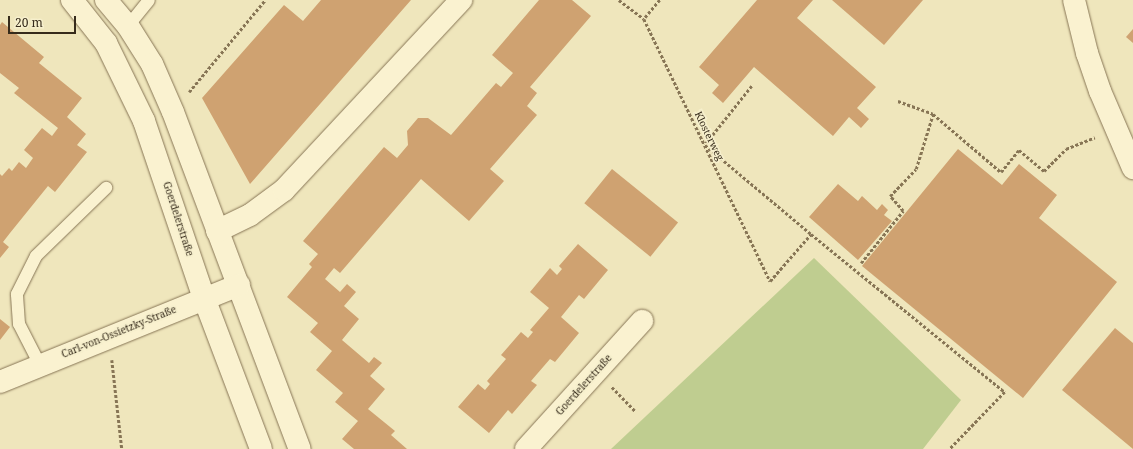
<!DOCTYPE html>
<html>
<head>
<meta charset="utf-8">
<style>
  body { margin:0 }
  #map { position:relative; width:1133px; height:449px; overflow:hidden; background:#efe6bc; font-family:"Noto Serif",serif }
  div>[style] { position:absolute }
  .green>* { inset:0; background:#bfcd90 }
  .building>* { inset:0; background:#cfa271; transform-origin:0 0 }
  .path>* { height:2.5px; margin-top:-1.25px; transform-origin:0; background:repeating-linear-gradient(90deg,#877555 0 3px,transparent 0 5px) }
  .roads { filter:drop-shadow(0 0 1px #877555) drop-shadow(0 0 1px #877555) }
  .service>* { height:12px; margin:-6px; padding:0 6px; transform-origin:6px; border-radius:6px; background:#faf2d0 }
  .minor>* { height:22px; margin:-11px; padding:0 11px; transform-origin:11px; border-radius:11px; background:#faf2d0 }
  span { translate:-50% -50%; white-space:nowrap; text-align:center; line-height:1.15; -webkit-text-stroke:3.5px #f6efcc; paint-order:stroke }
  .street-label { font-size:10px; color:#362b1b }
  .scale { position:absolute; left:8px; top:16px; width:68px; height:18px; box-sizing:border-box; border:2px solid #362b1b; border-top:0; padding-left:5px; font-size:12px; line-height:14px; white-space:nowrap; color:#362b1b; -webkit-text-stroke:3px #f6efcc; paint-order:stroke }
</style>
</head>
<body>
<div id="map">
  <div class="green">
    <i style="clip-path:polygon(814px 258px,961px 400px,923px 449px,611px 449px)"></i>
  </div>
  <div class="building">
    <i style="clip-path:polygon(321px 0,411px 0,250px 184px,202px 98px,284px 5px,303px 21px)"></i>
    <i style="clip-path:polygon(539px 0,572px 0,591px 16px,530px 87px,537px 93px,527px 106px,537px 115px,490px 169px,504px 181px,469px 221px,421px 179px,340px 273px,334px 268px,325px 279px,340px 292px,347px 284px,356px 292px,344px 306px,359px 319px,342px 340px,369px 363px,374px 357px,382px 363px,370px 376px,385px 389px,368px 409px,395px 431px,391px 435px,407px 449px,354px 449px,342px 439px,358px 421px,335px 402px,343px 393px,316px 370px,332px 351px,310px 332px,318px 323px,287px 297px,312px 267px,309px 264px,318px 254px,303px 241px,384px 147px,397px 158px,408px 145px,407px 131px,418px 118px,428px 118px,451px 135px,496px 83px,501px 87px,513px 73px,492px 55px)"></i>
    <i style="clip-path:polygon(757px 0,813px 0,797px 18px,876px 87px,857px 108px,869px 119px,861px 128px,849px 117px,833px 136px,754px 67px,723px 103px,712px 93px,719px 85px,699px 67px)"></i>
    <i style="clip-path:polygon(832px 0,923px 0,884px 45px)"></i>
    <i style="clip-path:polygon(2px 22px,44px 57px,39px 63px,82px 98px,67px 117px,86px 134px,77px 145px,87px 152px,55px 192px,48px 186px,10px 233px,3px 242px,9px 247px,0 258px,0 174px,2px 176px,9px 168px,12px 171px,19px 162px,26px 168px,33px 158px,24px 150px,42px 128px,52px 136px,58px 128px,14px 93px,19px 88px,0 73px,0 25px)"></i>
    <i style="clip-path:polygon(1133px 29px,1133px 43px,1126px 37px)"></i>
    <i style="clip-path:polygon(958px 149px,1002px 185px,1019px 164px,1057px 195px,1039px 218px,1117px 282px,1023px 398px,862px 266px)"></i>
    <i style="left:612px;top:169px;width:85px;height:44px;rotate:39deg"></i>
    <i style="clip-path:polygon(838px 184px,858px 201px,862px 196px,877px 210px,882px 204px,888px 210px,884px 215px,892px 221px,858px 260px,809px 217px)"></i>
    <i style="clip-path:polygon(578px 244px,608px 270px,584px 299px,579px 295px,561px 317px,579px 333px,555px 362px,550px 359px,531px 381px,537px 385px,512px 414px,508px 410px,489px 433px,458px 407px,478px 384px,485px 390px,490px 384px,487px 381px,506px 359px,501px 355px,521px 332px,528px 338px,533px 332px,530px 330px,549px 308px,530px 292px,550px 268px,557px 275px,562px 269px,559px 266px)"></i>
    <i style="clip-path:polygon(0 319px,10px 327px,0 340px)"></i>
    <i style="clip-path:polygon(1115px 328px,1133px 343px,1133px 449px,1062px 390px)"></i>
  </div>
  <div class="path">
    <i style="left:619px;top:0;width:31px;rotate:37deg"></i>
    <i style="left:660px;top:0;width:25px;rotate:130deg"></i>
    <i style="left:644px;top:19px;width:291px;rotate:64.3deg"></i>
    <i style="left:770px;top:281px;width:62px;rotate:-48.9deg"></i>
    <i style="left:811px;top:234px;width:250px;rotate:39.2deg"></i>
    <i style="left:1005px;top:392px;width:79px;rotate:134deg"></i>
    <i style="left:752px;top:86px;width:75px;rotate:128.5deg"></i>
    <i style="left:705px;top:145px;width:138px;rotate:40deg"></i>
    <i style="left:189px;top:92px;width:119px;rotate:-50.4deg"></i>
    <i style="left:898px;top:101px;width:37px;rotate:20deg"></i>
    <i style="left:933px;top:114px;width:89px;rotate:40.5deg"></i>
    <i style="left:1001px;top:172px;width:28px;rotate:-51deg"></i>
    <i style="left:1019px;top:150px;width:33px;rotate:40deg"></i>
    <i style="left:1044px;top:171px;width:31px;rotate:-45deg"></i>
    <i style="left:1066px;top:149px;width:31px;rotate:-22deg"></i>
    <i style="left:861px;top:263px;width:67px;rotate:-51.1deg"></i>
    <i style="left:903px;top:211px;width:20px;rotate:-131deg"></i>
    <i style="left:890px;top:196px;width:37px;rotate:-46deg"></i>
    <i style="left:916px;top:169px;width:58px;rotate:-72.8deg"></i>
    <i style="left:112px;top:360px;width:90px;rotate:83.6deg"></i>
    <i style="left:612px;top:387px;width:33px;rotate:46deg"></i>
  </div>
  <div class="roads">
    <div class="service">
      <i style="left:128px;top:26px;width:33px;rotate:-51deg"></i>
      <i style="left:40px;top:365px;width:46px;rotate:-117.1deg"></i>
      <i style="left:19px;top:324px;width:30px;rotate:-94deg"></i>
      <i style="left:17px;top:294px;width:42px;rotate:-63.4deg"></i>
      <i style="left:36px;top:256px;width:98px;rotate:-44.2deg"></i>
    </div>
    <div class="minor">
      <i style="left:72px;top:0;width:55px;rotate:51.7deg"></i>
      <i style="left:106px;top:43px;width:87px;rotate:64deg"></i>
      <i style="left:144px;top:121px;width:187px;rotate:71.3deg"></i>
      <i style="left:204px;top:298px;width:161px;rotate:69.3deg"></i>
      <i style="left:106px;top:0;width:34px;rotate:50deg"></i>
      <i style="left:128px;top:26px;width:45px;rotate:57.7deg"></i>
      <i style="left:152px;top:64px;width:52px;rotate:66.4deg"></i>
      <i style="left:173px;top:112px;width:360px;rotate:69.4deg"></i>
      <i style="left:1074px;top:0;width:55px;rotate:76.2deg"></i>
      <i style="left:1087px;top:53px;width:40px;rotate:71.1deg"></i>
      <i style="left:1100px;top:91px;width:84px;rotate:66.8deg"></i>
      <i style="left:217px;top:231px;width:37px;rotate:-26deg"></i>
      <i style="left:250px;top:215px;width:42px;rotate:-36.3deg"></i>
      <i style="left:284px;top:190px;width:260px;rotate:-47deg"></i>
      <i style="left:0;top:382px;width:258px;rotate:-22.1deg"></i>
      <i style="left:526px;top:449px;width:173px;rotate:-47.8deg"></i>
    </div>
  </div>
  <div class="street-label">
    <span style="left:709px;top:136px;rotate:64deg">Klosterweg</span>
    <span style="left:178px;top:219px;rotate:72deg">Goerdelerstraße</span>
    <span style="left:119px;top:332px;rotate:-22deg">Carl-von-Ossietzky-Straße</span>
    <span style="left:584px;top:385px;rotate:-48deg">Goerdelerstraße</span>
  </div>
  <div class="scale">20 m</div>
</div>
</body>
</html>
